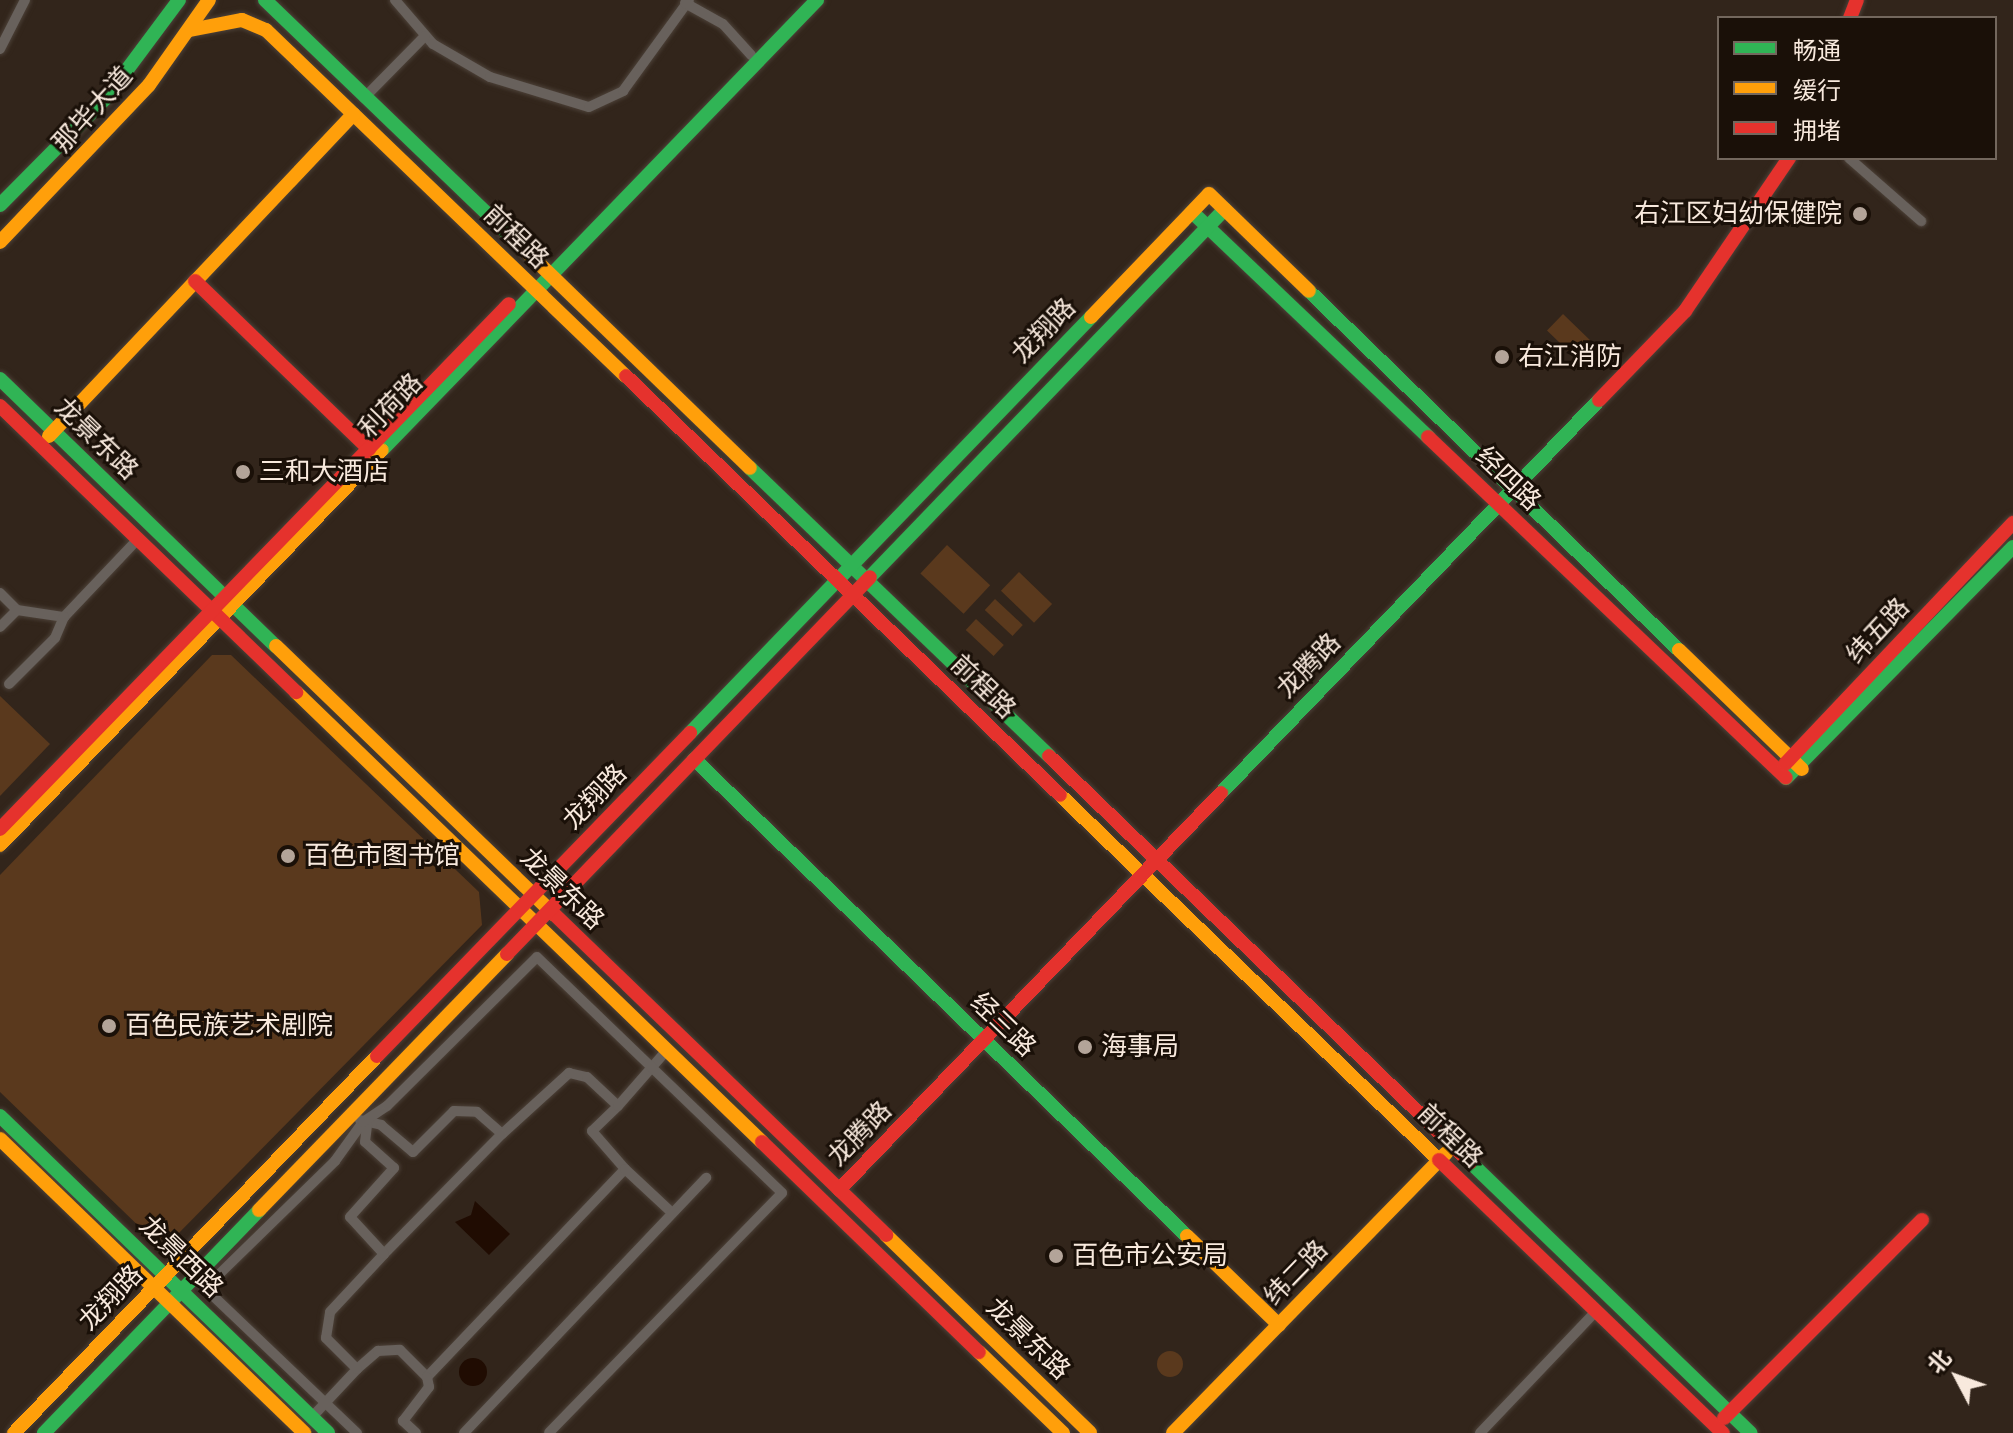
<!DOCTYPE html>
<html>
<head>
<meta charset="utf-8">
<style>
  body { margin:0 }
  #map { position:relative; width:2013px; height:1433px; overflow:hidden; background:#32251b; font-family:"Asap Condensed","Noto Sans SC",sans-serif }
  div>[style] { position:absolute }
  .green>* { inset:0; background:#5a391d; transform-origin:0 0 }
  .round { border-radius:50% }
  .water>* { inset:0; background:#200c02 }
  .roads { filter:drop-shadow(0 0 2px #4c4138) drop-shadow(0 0 2px #4c4138) }
  .street>* { height:10px; margin:-5px; padding:0 5px; transform-origin:5px; border-radius:5px; background:#68615c }
  .fast>* { height:14px; margin:-7px; padding:0 7px; transform-origin:7px; border-radius:7px; background:#30b455 }
  .slow>* { height:14px; margin:-7px; padding:0 7px; transform-origin:7px; border-radius:7px; background:#ff9f0a }
  .jam>* { height:14px; margin:-7px; padding:0 7px; transform-origin:7px; border-radius:7px; background:#e5322d }
  .dots>* { width:22px; height:22px; translate:-50% -50%; box-sizing:border-box; border:4px solid #1a1008; border-radius:50% }
  span { translate:-50% -50%; white-space:nowrap; text-align:center; line-height:1.15; -webkit-text-stroke:6px #1a1008; paint-order:stroke }
  .street-label { font-size:26px; color:#f8e9dd }
  .poi-label { font-size:26px; color:#f8e9dd }
  .right { translate:-100% -50%; text-align:right }
  .left { translate:0 -50%; text-align:left }
  .legend { position:absolute; left:1717px; top:16px; width:280px; height:144px; box-sizing:border-box; background:#1a1008; border:2px solid #73675d; margin:0; padding:10px 14px; list-style:none; font-size:24px; color:#f8e9dd }
  .legend li { display:flex; align-items:center; gap:16px; height:40px }
  .legend b { width:40px; border:2px solid #73675d }
  .north { position:absolute; left:1917px; top:1337px; width:80px; height:80px; -webkit-text-stroke:6px #1a1008; paint-order:stroke; rotate:311deg; font-size:22px; font-weight:700; line-height:32px; text-align:center; color:#f8e9dd }
  .north::after { content:''; display:block; margin:auto; width:28px; height:36px; background:#f8e9dd; clip-path:polygon(50% 0,100% 100%,50% 72%,0 100%) }
</style>
</head>
<body>
<div id="map">
  <div class="green">
    <i style="left:1563px;top:314px;width:46px;height:23px;rotate:44deg"></i>
    <i style="left:947px;top:545px;width:59px;height:39px;rotate:43deg"></i>
    <i style="left:1019px;top:572px;width:46px;height:26px;rotate:44deg"></i>
    <i style="left:995px;top:599px;width:38px;height:15px;rotate:43deg"></i>
    <i style="left:976px;top:619px;width:38px;height:15px;rotate:43deg"></i>
    <i style="clip-path:polygon(212px 655px,231px 655px,479px 892px,482px 925px,172px 1240px,150px 1237px,0 1092px,0 875px)"></i>
    <i style="clip-path:polygon(0 696px,50px 744px,0 796px)"></i>
    <i class="round" style="left:1157px;top:1351px;width:26px;height:26px"></i>
  </div>
  <div class="water">
    <i style="clip-path:polygon(475px 1201px,510px 1234px,489px 1255px,455px 1222px,471px 1215px)"></i>
    <i class="round" style="left:459px;top:1358px;width:28px;height:28px"></i>
  </div>
  <div class="roads">
    <div class="street">
      <i style="left:395px;top:0;width:58px;rotate:49.2deg"></i>
      <i style="left:433px;top:44px;width:66px;rotate:30.1deg"></i>
      <i style="left:490px;top:77px;width:103px;rotate:16.9deg"></i>
      <i style="left:589px;top:107px;width:38px;rotate:-25deg"></i>
      <i style="left:623px;top:91px;width:112px;rotate:-54deg"></i>
      <i style="left:685px;top:3px;width:43px;rotate:28.9deg"></i>
      <i style="left:723px;top:24px;width:42px;rotate:47.9deg"></i>
      <i style="left:0;top:49px;width:55px;rotate:-63deg"></i>
      <i style="left:364px;top:98px;width:87px;rotate:-45.5deg"></i>
      <i style="left:1849px;top:158px;width:96px;rotate:41.2deg"></i>
      <i style="left:0;top:593px;width:24px;rotate:45deg"></i>
      <i style="left:17px;top:610px;width:48px;rotate:8.5deg"></i>
      <i style="left:64px;top:617px;width:108px;rotate:-46.5deg"></i>
      <i style="left:0;top:627px;width:24px;rotate:-45deg"></i>
      <i style="left:9px;top:684px;width:65px;rotate:-45deg"></i>
      <i style="left:55px;top:638px;width:23px;rotate:-67deg"></i>
      <i style="left:618px;top:1106px;width:36px;rotate:136deg"></i>
      <i style="left:592px;top:1131px;width:50px;rotate:49deg"></i>
      <i style="left:360px;top:1120px;width:22px;rotate:13deg"></i>
      <i style="left:381px;top:1125px;width:42px;rotate:40.2deg"></i>
      <i style="left:413px;top:1152px;width:58px;rotate:-45deg"></i>
      <i style="left:454px;top:1111px;width:23px;rotate:2deg"></i>
      <i style="left:477px;top:1112px;width:33px;rotate:41deg"></i>
      <i style="left:502px;top:1134px;width:91px;rotate:-42.3deg"></i>
      <i style="left:569px;top:1073px;width:18px;rotate:13deg"></i>
      <i style="left:587px;top:1077px;width:42px;rotate:43.1deg"></i>
      <i style="left:618px;top:1106px;width:74px;rotate:-48.8deg"></i>
      <i style="left:384px;top:1254px;width:168px;rotate:-45.5deg"></i>
      <i style="left:357px;top:1369px;width:28px;rotate:-41deg"></i>
      <i style="left:378px;top:1351px;width:22px;rotate:-3deg"></i>
      <i style="left:400px;top:1350px;width:38px;rotate:45deg"></i>
      <i style="left:427px;top:1377px;width:287px;rotate:-46.4deg"></i>
      <i style="left:625px;top:1169px;width:60px;rotate:43deg"></i>
      <i style="left:312px;top:1417px;width:66px;rotate:-46.8deg"></i>
      <i style="left:357px;top:1369px;width:44px;rotate:-135deg"></i>
      <i style="left:326px;top:1338px;width:26px;rotate:-81deg"></i>
      <i style="left:330px;top:1312px;width:79px;rotate:-47deg"></i>
      <i style="left:384px;top:1254px;width:50px;rotate:-132.6deg"></i>
      <i style="left:350px;top:1217px;width:66px;rotate:-48.1deg"></i>
      <i style="left:394px;top:1168px;width:39px;rotate:-138deg"></i>
      <i style="left:365px;top:1142px;width:17px;rotate:-83deg"></i>
      <i style="left:357px;top:1433px;width:210px;rotate:-136.4deg"></i>
      <i style="left:205px;top:1288px;width:182px;rotate:-44.3deg"></i>
      <i style="left:335px;top:1161px;width:48px;rotate:-54.3deg"></i>
      <i style="left:363px;top:1122px;width:29px;rotate:-34deg"></i>
      <i style="left:387px;top:1106px;width:211px;rotate:-44.8deg"></i>
      <i style="left:537px;top:957px;width:340px;rotate:43.9deg"></i>
      <i style="left:782px;top:1193px;width:334px;rotate:134.2deg"></i>
      <i style="left:416px;top:1433px;width:18px;rotate:-137deg"></i>
      <i style="left:403px;top:1421px;width:43px;rotate:-52.6deg"></i>
      <i style="left:429px;top:1387px;width:10px;rotate:-101deg"></i>
      <i style="left:464px;top:1433px;width:352px;rotate:-46.5deg"></i>
      <i style="left:1480px;top:1433px;width:168px;rotate:-46.4deg"></i>
    </div>
    <div class="fast">
      <i style="left:265px;top:0;width:361px;rotate:43.9deg"></i>
      <i style="left:0;top:205px;width:151px;rotate:-45.3deg"></i>
      <i style="left:106px;top:98px;width:122px;rotate:-53.3deg"></i>
      <i style="left:1192px;top:212px;width:326px;rotate:43.6deg"></i>
      <i style="left:1309px;top:291px;width:516px;rotate:44.14deg"></i>
      <i style="left:0;top:379px;width:384px;rotate:44.1deg"></i>
      <i style="left:382px;top:450px;width:626px;rotate:-45.97deg"></i>
      <i style="left:750px;top:468px;width:415px;rotate:43.9deg"></i>
      <i style="left:870px;top:577px;width:511px;rotate:-46.03deg"></i>
      <i style="left:690px;top:733px;width:578px;rotate:-46.05deg"></i>
      <i style="left:694px;top:759px;width:686px;rotate:44.06deg"></i>
      <i style="left:1786px;top:778px;width:324px;rotate:-45.5deg"></i>
      <i style="left:1221px;top:793px;width:545px;rotate:-46.11deg"></i>
      <i style="left:0;top:1116px;width:456px;rotate:44deg"></i>
      <i style="left:1470px;top:1162px;width:390px;rotate:44deg"></i>
      <i style="left:44px;top:1433px;width:310px;rotate:-46deg"></i>
    </div>
    <div class="slow">
      <i style="left:190px;top:30px;width:53px;rotate:-10.9deg"></i>
      <i style="left:242px;top:20px;width:26px;rotate:23deg"></i>
      <i style="left:266px;top:30px;width:499px;rotate:43.9deg"></i>
      <i style="left:0;top:242px;width:216px;rotate:-46.5deg"></i>
      <i style="left:149px;top:85px;width:104px;rotate:-54.8deg"></i>
      <i style="left:525px;top:250px;width:313px;rotate:44.1deg"></i>
      <i style="left:1091px;top:317px;width:170px;rotate:-46.2deg"></i>
      <i style="left:1209px;top:194px;width:139px;rotate:44.1deg"></i>
      <i style="left:49px;top:436px;width:443px;rotate:-46.6deg"></i>
      <i style="left:276px;top:646px;width:386px;rotate:44deg"></i>
      <i style="left:1679px;top:650px;width:171px;rotate:44.1deg"></i>
      <i style="left:296px;top:692px;width:648px;rotate:44deg"></i>
      <i style="left:1060px;top:795px;width:526px;rotate:43.92deg"></i>
      <i style="left:0;top:845px;width:549px;rotate:-45.96deg"></i>
      <i style="left:0;top:1139px;width:423px;rotate:44deg"></i>
      <i style="left:259px;top:1210px;width:356px;rotate:-45.9deg"></i>
      <i style="left:886px;top:1235px;width:284px;rotate:44.1deg"></i>
      <i style="left:1187px;top:1236px;width:128px;rotate:44.1deg"></i>
      <i style="left:979px;top:1352px;width:117px;rotate:44deg"></i>
      <i style="left:14px;top:1433px;width:523px;rotate:-46.08deg"></i>
      <i style="left:1173px;top:1433px;width:391px;rotate:-45.7deg"></i>
    </div>
    <div class="jam">
      <i style="left:1850px;top:18px;width:19px;rotate:-69deg"></i>
      <i style="left:195px;top:281px;width:242px;rotate:44deg"></i>
      <i style="left:626px;top:376px;width:603px;rotate:43.99deg"></i>
      <i style="left:1599px;top:400px;width:124px;rotate:-46deg"></i>
      <i style="left:1685px;top:311px;width:185px;rotate:-55.8deg"></i>
      <i style="left:0;top:406px;width:412px;rotate:44deg"></i>
      <i style="left:1428px;top:437px;width:494px;rotate:43.6deg"></i>
      <i style="left:1049px;top:756px;width:585px;rotate:43.96deg"></i>
      <i style="left:1785px;top:764px;width:332px;rotate:-46.6deg"></i>
      <i style="left:0;top:829px;width:731px;rotate:-45.89deg"></i>
      <i style="left:554px;top:914px;width:462px;rotate:44deg"></i>
      <i style="left:507px;top:954px;width:523px;rotate:-46.08deg"></i>
      <i style="left:377px;top:1056px;width:450px;rotate:-45.9deg"></i>
      <i style="left:762px;top:1142px;width:302px;rotate:44.1deg"></i>
      <i style="left:1439px;top:1160px;width:394px;rotate:43.9deg"></i>
      <i style="left:839px;top:1190px;width:551px;rotate:-46.1deg"></i>
      <i style="left:1724px;top:1418px;width:280px;rotate:-45deg"></i>
    </div>
  </div>
  <div class="dots">
    <i style="left:1860px;top:214px;background:#b3a499"></i>
    <i style="left:1502px;top:357px;background:#b3a499"></i>
    <i style="left:243px;top:472px;background:#b3a499"></i>
    <i style="left:288px;top:856px;background:#b3a499"></i>
    <i style="left:109px;top:1026px;background:#b3a499"></i>
    <i style="left:1085px;top:1047px;background:#b3a499"></i>
    <i style="left:1056px;top:1256px;background:#b3a499"></i>
  </div>
  <div class="street-label">
    <span style="left:93px;top:110px;rotate:-48deg">那毕大道</span>
    <span style="left:516px;top:237px;rotate:44deg">前程路</span>
    <span style="left:1044px;top:331px;rotate:-46deg">龙翔路</span>
    <span style="left:391px;top:406px;rotate:-46deg">利荷路</span>
    <span style="left:96px;top:439px;rotate:44deg">龙景东路</span>
    <span style="left:1508px;top:479px;rotate:44deg">经四路</span>
    <span style="left:1878px;top:631px;rotate:-47deg">纬五路</span>
    <span style="left:1309px;top:666px;rotate:-46deg">龙腾路</span>
    <span style="left:983px;top:687px;rotate:44deg">前程路</span>
    <span style="left:595px;top:797px;rotate:-46deg">龙翔路</span>
    <span style="left:562px;top:889px;rotate:44deg">龙景东路</span>
    <span style="left:1003px;top:1025px;rotate:44deg">经三路</span>
    <span style="left:860px;top:1134px;rotate:-46deg">龙腾路</span>
    <span style="left:1450px;top:1136px;rotate:44deg">前程路</span>
    <span style="left:181px;top:1257px;rotate:44deg">龙景西路</span>
    <span style="left:1296px;top:1273px;rotate:-46deg">纬二路</span>
    <span style="left:111px;top:1298px;rotate:-46deg">龙翔路</span>
    <span style="left:1028px;top:1339px;rotate:44deg">龙景东路</span>
  </div>
  <div class="poi-label">
    <span class="right" style="left:1842px;top:214px">右江区妇幼保健院</span>
    <span class="left" style="left:1518px;top:357px">右江消防</span>
    <span class="left" style="left:259px;top:472px">三和大酒店</span>
    <span class="left" style="left:304px;top:856px">百色市图书馆</span>
    <span class="left" style="left:125px;top:1026px">百色民族艺术剧院</span>
    <span class="left" style="left:1101px;top:1047px">海事局</span>
    <span class="left" style="left:1072px;top:1256px">百色市公安局</span>
  </div>
  <ul class="legend">
  <li><b style="height:10px;background:#30b455"></b>畅通</li>
  <li><b style="height:10px;background:#ff9f0a"></b>缓行</li>
  <li><b style="height:10px;background:#e5322d"></b>拥堵</li>
  </ul>
  <div class="north">北</div>
</div>
</body>
</html>
